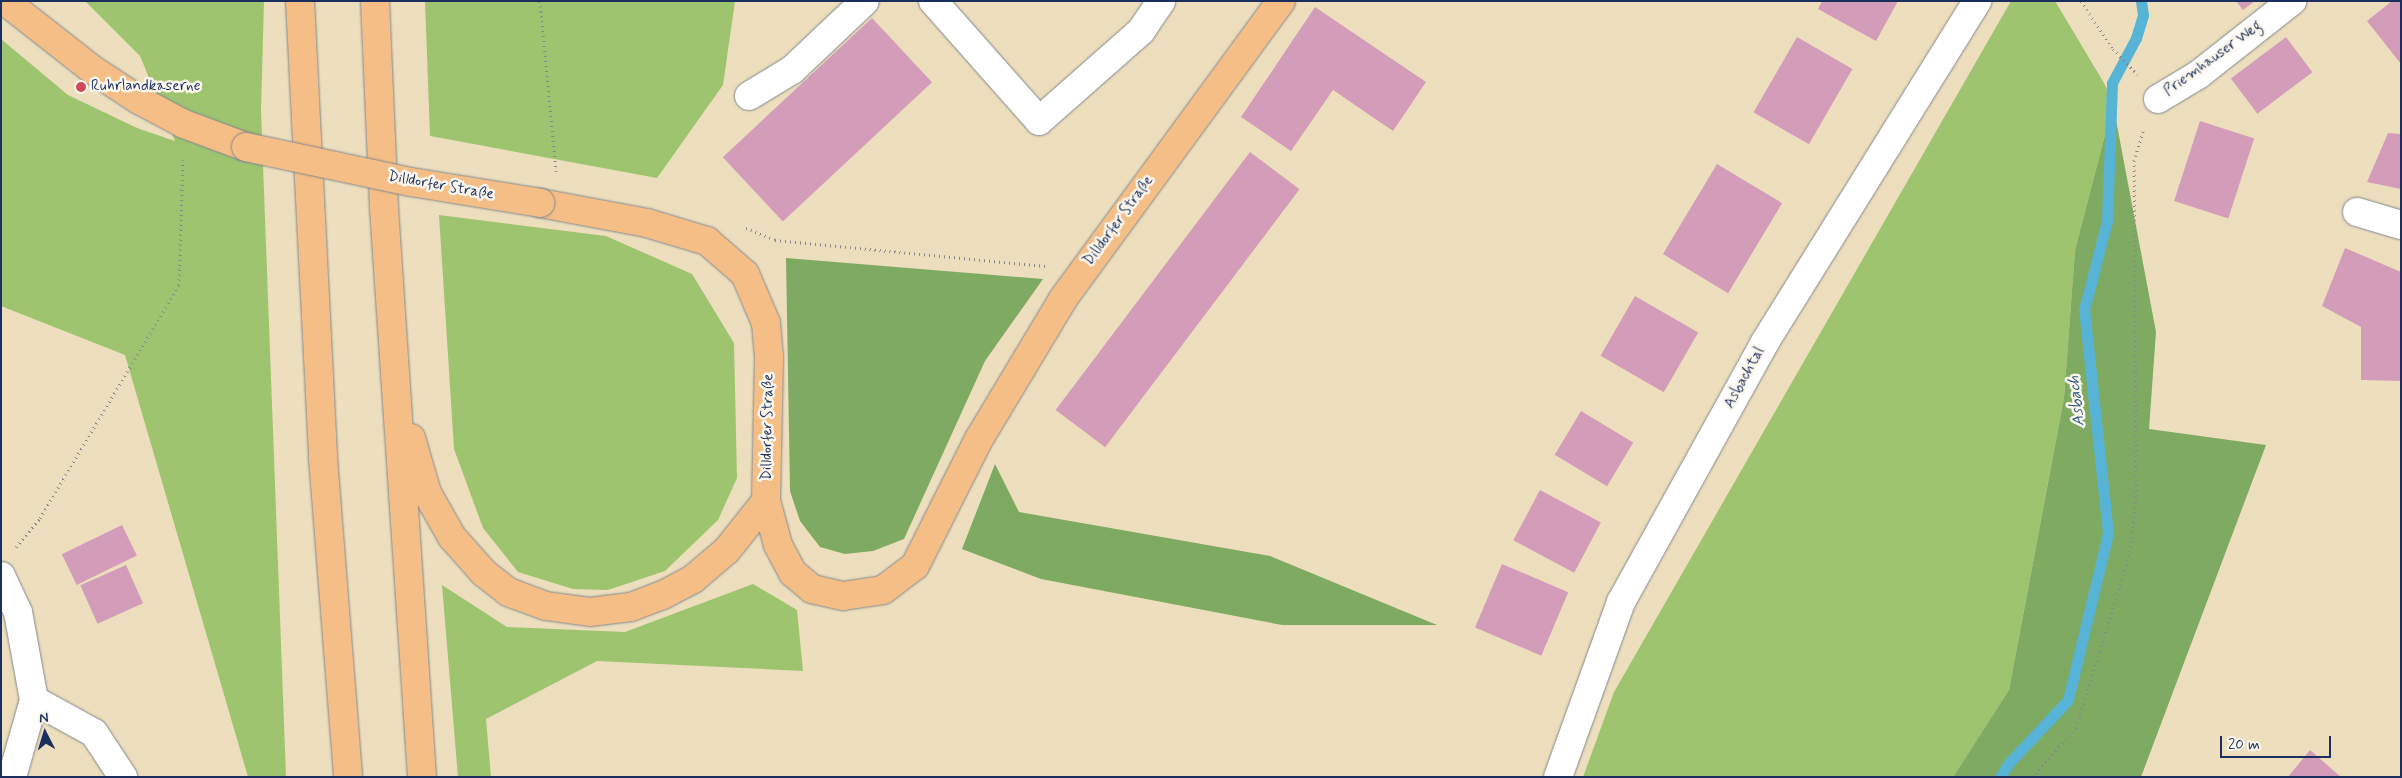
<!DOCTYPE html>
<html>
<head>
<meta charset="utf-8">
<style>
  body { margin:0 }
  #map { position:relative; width:2402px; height:778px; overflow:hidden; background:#eddfbd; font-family:Mynerve,sans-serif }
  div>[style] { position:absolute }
  .green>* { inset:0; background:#9fc46f }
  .forest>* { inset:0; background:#7faa62 }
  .stream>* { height:11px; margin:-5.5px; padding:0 5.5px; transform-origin:5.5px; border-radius:5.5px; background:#58b4d6 }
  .building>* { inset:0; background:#d39db9; transform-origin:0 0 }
  .path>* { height:3px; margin-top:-1.5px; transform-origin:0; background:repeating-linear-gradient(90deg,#84878e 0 1px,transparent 0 5px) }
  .roads { filter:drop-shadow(0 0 1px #84878e) drop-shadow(0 0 1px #84878e) }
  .minor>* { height:28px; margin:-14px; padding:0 14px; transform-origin:14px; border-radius:14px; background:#fff }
  .major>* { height:28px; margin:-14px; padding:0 14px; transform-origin:14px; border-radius:14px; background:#f5be86 }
  .highway>* { height:28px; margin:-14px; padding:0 14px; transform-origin:14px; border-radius:14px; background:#f5be86 }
  .bridges { filter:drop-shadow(0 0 1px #84878e) drop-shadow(0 0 1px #84878e) }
  .major-bridge>* { height:28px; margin:-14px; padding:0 14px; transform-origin:14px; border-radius:14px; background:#f5be86 }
  .dots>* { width:14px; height:14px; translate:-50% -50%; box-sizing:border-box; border:2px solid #fbf7ec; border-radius:50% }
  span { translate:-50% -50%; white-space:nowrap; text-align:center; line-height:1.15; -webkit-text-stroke:5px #fbf7ec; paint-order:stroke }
  .street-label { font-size:15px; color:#1b2f5e }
  .poi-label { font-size:15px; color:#1b2f5e }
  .left { translate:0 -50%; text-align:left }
  .water-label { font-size:16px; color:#2d5782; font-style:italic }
  .frame { position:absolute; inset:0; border:2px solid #1b2f5e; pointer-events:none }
  .north { position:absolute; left:20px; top:708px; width:50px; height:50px; -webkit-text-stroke:4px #fbf7ec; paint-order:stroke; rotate:355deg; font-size:14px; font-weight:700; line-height:20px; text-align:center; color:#1b2f5e }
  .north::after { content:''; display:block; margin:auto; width:18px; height:22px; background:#1b2f5e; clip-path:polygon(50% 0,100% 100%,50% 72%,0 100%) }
  .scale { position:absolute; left:2220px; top:736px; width:111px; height:22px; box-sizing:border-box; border:2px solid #1b2f5e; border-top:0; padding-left:6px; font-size:15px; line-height:18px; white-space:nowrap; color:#1b2f5e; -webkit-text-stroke:4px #fbf7ec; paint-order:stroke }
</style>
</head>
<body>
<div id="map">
  <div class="green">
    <i style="clip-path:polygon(85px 1px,264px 1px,261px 111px,286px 777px,248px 777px,125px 355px,1px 306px,1px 39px,68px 95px,137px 128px,175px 141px,140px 56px)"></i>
    <i style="clip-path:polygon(425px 1px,735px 1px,723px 85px,657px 178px,430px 136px)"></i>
    <i style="clip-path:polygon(2011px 1px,2055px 1px,2104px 83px,2113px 104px,2075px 250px,2064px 398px,2009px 690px,1953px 777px,1583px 777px,1614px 692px)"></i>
    <i style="clip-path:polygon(439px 215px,606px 236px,692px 274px,734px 343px,737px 478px,718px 520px,665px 571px,608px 590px,573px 589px,518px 572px,483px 528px,454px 449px)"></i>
    <i style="clip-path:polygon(753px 584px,797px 610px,803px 671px,597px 661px,486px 719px,491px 777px,458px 777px,442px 585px,507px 627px,625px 632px)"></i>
  </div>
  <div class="forest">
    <i style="clip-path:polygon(2113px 104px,2156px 332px,2149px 429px,2266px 445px,2141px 777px,1953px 777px,2009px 690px,2064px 398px,2075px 250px)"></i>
    <i style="clip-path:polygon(786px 258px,1043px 279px,985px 361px,904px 539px,873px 551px,845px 554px,820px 547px,800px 521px,790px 491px)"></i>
    <i style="clip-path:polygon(995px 464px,1019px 512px,1270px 556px,1437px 625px,1282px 625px,1041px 579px,962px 549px)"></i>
  </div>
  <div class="stream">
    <i style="left:2000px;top:777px;width:17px;rotate:-57deg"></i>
    <i style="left:2009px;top:763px;width:86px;rotate:-46.9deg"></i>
    <i style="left:2068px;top:700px;width:172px;rotate:-76.5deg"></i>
    <i style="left:2108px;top:533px;width:224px;rotate:-96.1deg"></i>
    <i style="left:2084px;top:310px;width:92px;rotate:-75.5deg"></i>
    <i style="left:2107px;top:221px;width:138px;rotate:-87.9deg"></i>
    <i style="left:2112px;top:83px;width:51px;rotate:-61.9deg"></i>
    <i style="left:2136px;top:38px;width:24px;rotate:-73deg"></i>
    <i style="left:2143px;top:15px;width:14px;rotate:-98deg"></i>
  </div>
  <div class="building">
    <i style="clip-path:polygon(1822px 1px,1898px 1px,1876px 41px,1818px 9px)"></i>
    <i style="clip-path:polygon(2236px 1px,2255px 1px,2243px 10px)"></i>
    <i style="clip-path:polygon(2392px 1px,2401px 1px,2401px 64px,2367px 21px)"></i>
    <i style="clip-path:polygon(1315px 7px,1426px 82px,1393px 131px,1333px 90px,1291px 151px,1241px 117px)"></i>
    <i style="left:872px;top:18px;width:88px;height:204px;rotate:47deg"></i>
    <i style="left:1797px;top:37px;width:64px;height:87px;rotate:30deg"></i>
    <i style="left:2286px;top:37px;width:44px;height:69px;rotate:53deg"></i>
    <i style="left:2200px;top:121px;width:57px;height:84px;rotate:18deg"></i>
    <i style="clip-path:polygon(2388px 133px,2401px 134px,2401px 189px,2367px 182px)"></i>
    <i style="left:1250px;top:152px;width:62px;height:323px;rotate:37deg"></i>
    <i style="left:1717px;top:164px;width:76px;height:105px;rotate:31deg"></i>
    <i style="clip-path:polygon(2345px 248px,2401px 272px,2401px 381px,2361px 380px,2361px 327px,2322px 306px)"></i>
    <i style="left:1635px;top:296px;width:73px;height:69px;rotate:30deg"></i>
    <i style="left:1581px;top:411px;width:61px;height:51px;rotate:31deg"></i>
    <i style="left:1540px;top:490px;width:69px;height:57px;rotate:28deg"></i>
    <i style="left:122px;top:525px;width:34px;height:67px;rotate:64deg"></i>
    <i style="left:1502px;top:564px;width:72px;height:69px;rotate:23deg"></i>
    <i style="left:126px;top:565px;width:42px;height:50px;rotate:66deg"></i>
    <i style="clip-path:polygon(2310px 750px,2341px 777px,2288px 777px)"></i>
  </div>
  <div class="path">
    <i style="left:540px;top:1px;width:171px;rotate:84.6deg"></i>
    <i style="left:2081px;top:1px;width:58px;rotate:56.3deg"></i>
    <i style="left:2113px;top:49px;width:35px;rotate:46deg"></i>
    <i style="left:746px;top:228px;width:31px;rotate:22deg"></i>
    <i style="left:775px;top:240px;width:272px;rotate:5.5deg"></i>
    <i style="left:16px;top:547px;width:38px;rotate:-50deg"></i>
    <i style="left:40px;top:518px;width:271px;rotate:-59.2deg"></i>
    <i style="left:179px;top:285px;width:125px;rotate:-88.2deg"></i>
    <i style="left:2032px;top:777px;width:66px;rotate:-48.1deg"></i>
    <i style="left:2076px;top:728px;width:184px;rotate:-72.9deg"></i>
    <i style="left:2130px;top:552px;width:56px;rotate:-83.9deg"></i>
    <i style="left:2136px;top:496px;width:335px;rotate:-90.3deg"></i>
    <i style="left:2134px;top:161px;width:34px;rotate:-73deg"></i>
  </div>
  <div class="roads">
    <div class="minor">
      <i style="left:933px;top:1px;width:160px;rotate:48.5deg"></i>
      <i style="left:1039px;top:121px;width:136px;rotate:-41.4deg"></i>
      <i style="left:1141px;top:31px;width:36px;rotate:-56deg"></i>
      <i style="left:749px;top:96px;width:50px;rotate:-31.2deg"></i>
      <i style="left:792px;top:70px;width:100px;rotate:-43.4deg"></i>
      <i style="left:2158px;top:99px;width:47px;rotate:-31deg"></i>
      <i style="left:2198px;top:75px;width:120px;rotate:-38.2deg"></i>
      <i style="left:2357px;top:212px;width:46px;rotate:16.5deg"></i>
      <i style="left:1px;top:576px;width:40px;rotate:65deg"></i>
      <i style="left:18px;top:612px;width:89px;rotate:79.7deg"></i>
      <i style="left:34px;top:700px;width:80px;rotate:105.9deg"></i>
      <i style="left:34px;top:700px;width:68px;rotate:28.8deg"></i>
      <i style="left:94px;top:733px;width:53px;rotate:56.6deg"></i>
      <i style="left:1558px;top:777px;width:186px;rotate:-70.2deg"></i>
      <i style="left:1621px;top:602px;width:297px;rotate:-61deg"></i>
      <i style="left:1765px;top:342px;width:402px;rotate:-58.1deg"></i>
    </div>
    <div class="major">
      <i style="left:5px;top:1px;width:112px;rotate:38.1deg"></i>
      <i style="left:93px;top:70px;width:55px;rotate:33.1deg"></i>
      <i style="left:139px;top:100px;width:51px;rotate:28.1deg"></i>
      <i style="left:184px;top:124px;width:66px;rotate:20.4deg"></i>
      <i style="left:540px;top:203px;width:109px;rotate:10.6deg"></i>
      <i style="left:647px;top:223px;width:63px;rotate:16.7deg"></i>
      <i style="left:707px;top:241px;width:50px;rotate:41deg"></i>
      <i style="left:745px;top:274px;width:53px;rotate:66.8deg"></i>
      <i style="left:766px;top:323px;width:35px;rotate:85deg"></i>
      <i style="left:769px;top:358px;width:143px;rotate:91.2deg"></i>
      <i style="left:766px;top:501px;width:46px;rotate:74.7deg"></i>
      <i style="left:778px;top:545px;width:32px;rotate:62deg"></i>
      <i style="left:793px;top:573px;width:25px;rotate:40deg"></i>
      <i style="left:812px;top:589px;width:32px;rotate:13deg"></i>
      <i style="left:843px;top:596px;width:40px;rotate:-8.5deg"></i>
      <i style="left:883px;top:590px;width:40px;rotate:-37deg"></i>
      <i style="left:915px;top:566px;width:142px;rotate:-63.3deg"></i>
      <i style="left:979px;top:439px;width:163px;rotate:-59deg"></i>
      <i style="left:1063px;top:299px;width:369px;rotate:-53.8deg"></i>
    </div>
    <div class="highway">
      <i style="left:300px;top:1px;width:458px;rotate:87.1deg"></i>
      <i style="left:323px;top:458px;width:320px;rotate:85.5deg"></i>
      <i style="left:375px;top:1px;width:207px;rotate:87.5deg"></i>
      <i style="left:384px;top:208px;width:570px;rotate:86.18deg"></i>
      <i style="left:411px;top:438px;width:57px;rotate:73.8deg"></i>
      <i style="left:427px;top:493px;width:51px;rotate:60.4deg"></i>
      <i style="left:452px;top:537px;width:48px;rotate:48.4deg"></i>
      <i style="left:484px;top:573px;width:31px;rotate:38deg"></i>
      <i style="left:508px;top:592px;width:40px;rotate:20.2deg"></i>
      <i style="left:546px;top:606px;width:44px;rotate:7.8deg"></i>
      <i style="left:590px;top:612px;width:41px;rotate:-7deg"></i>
      <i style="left:631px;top:607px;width:34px;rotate:-21deg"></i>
      <i style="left:663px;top:595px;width:34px;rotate:-28deg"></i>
      <i style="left:693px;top:579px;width:45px;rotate:-40.5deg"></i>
      <i style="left:727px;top:550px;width:63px;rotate:-51.5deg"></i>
    </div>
  </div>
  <div class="bridges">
    <div class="major-bridge">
      <i style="left:246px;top:147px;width:169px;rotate:12deg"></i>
      <i style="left:411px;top:182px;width:131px;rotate:9.2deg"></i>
    </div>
  </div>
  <div class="dots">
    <i style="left:81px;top:87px;background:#d1495b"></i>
  </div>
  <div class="street-label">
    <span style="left:2213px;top:59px;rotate:-36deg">Priemhauser Weg</span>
    <span style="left:441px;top:186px;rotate:10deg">Dilldorfer Straße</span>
    <span style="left:1119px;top:221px;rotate:-54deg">Dilldorfer Straße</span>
    <span style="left:1745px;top:378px;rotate:-61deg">Asbachtal</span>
    <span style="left:768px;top:427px;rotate:-89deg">Dilldorfer Straße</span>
  </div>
  <div class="poi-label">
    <span class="left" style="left:91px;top:87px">Ruhrlandkaserne</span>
  </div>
  <div class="water-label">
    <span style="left:2077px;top:401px;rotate:-96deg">Asbach</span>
  </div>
  <div class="frame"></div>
  <div class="north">N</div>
  <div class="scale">20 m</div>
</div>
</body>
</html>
